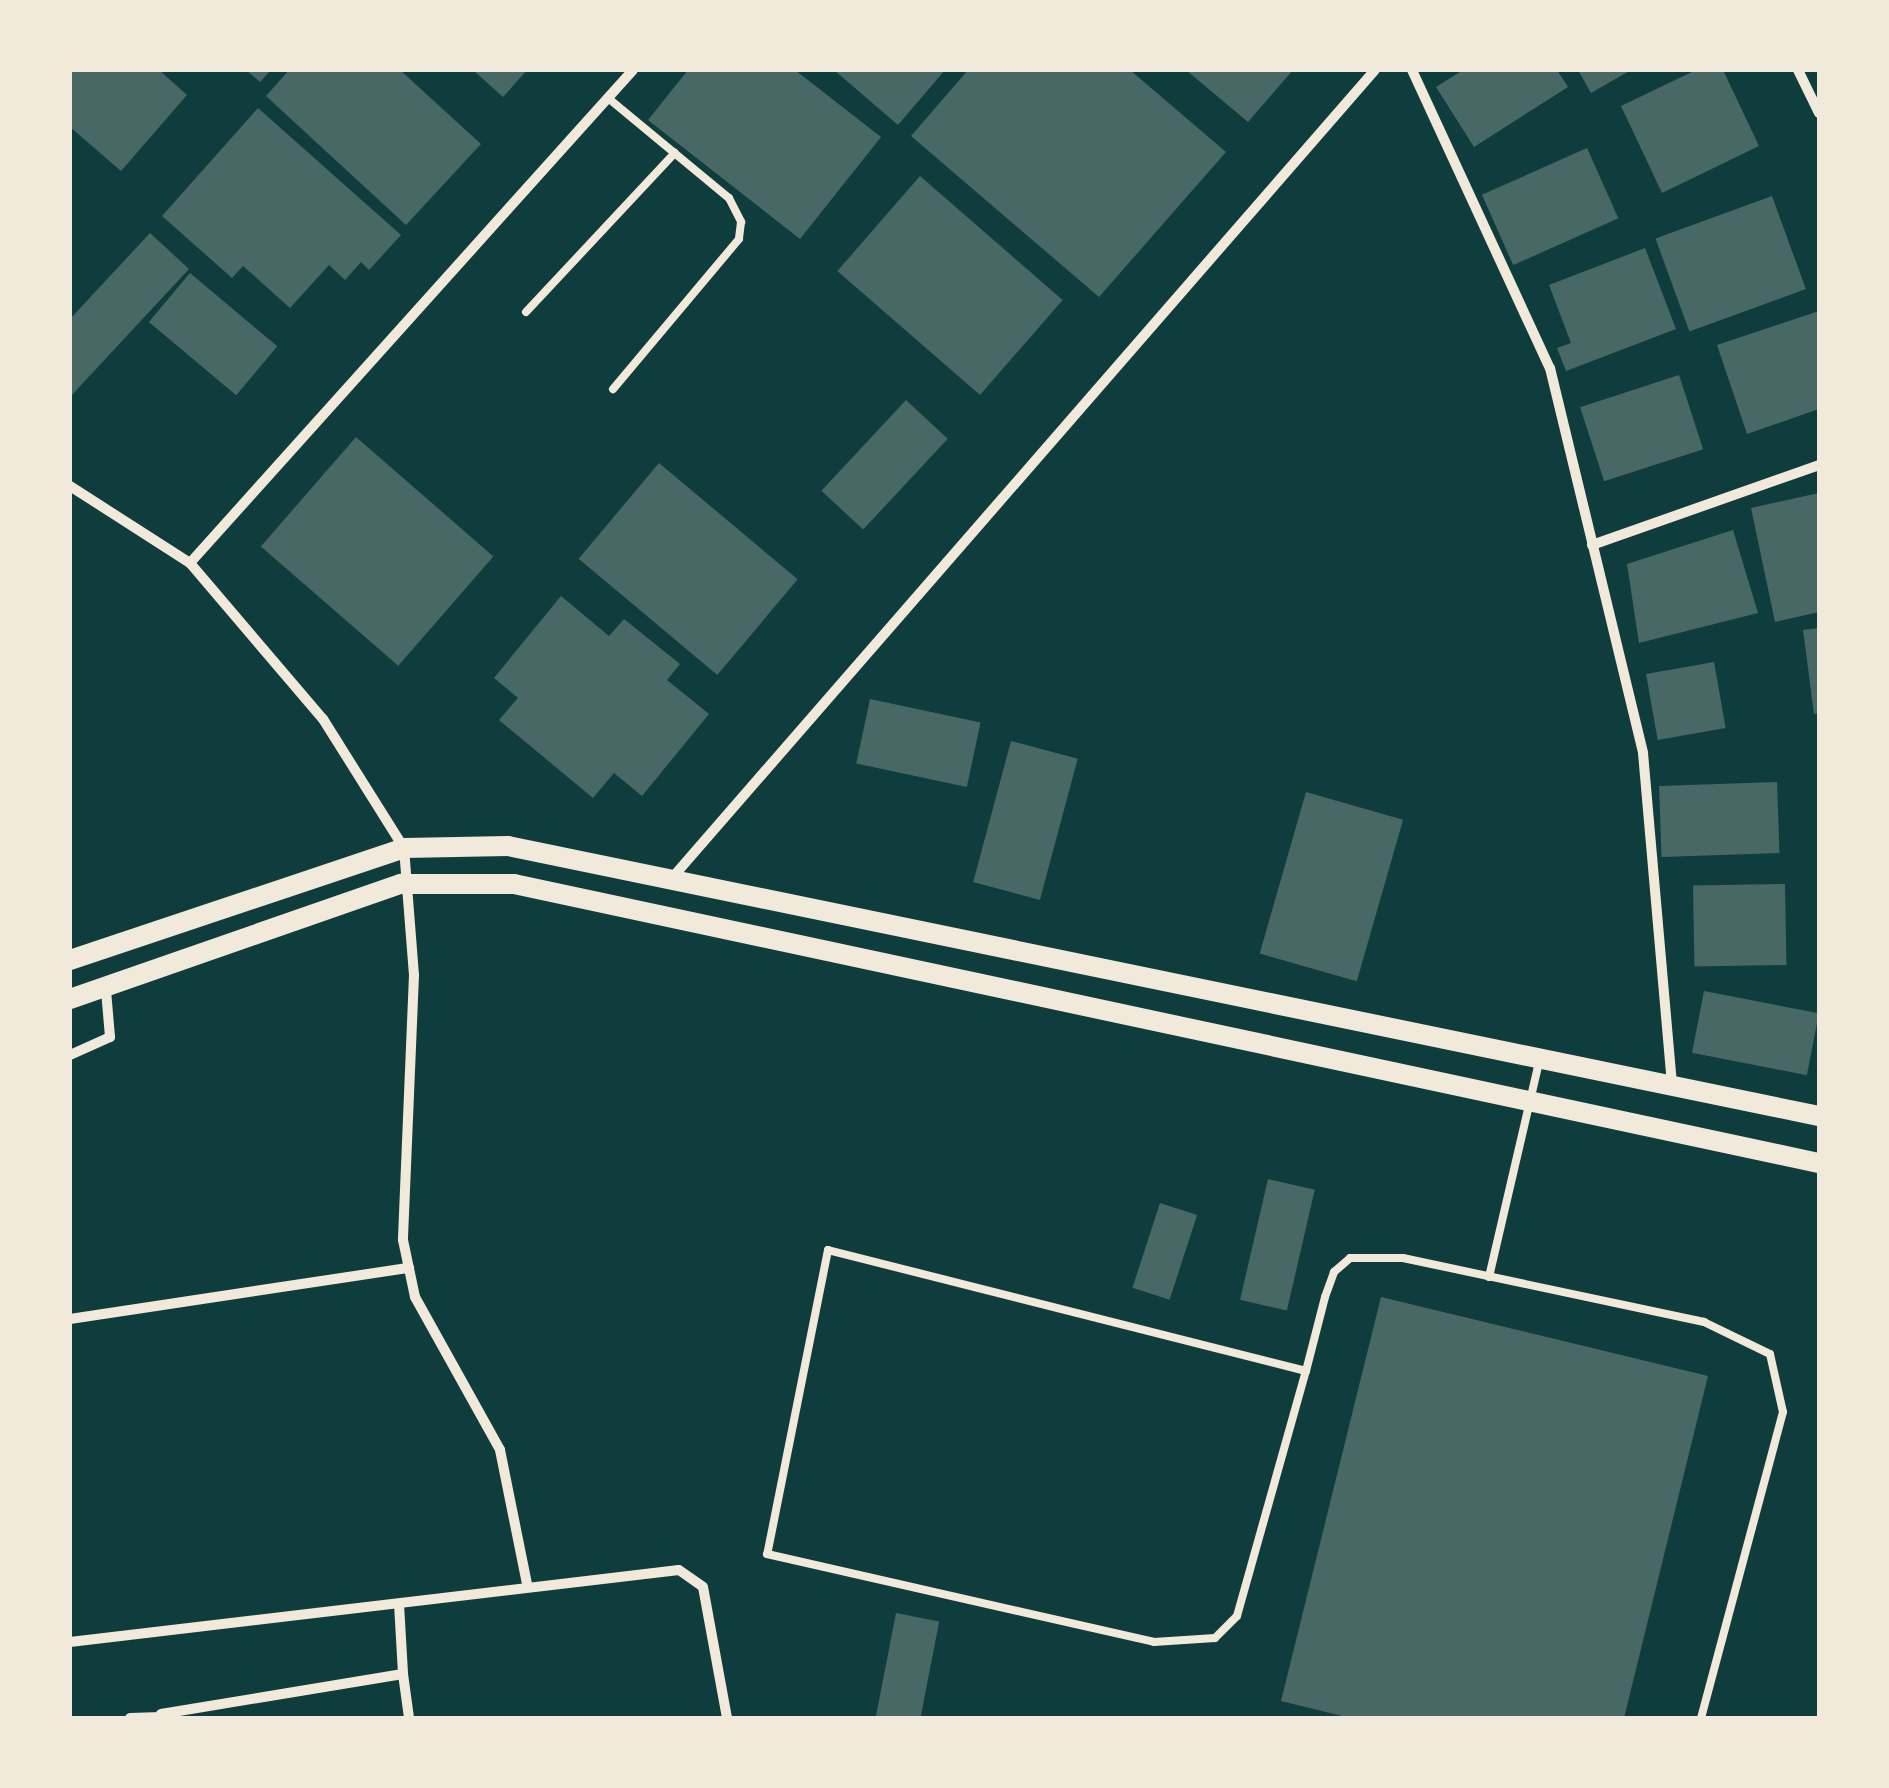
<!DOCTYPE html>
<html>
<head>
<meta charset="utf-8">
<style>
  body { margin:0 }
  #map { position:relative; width:1889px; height:1788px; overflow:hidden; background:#0f3d3e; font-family:"DejaVu Sans",sans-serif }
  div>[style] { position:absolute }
  .building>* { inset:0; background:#486865; transform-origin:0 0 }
  .service>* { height:8px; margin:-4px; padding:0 4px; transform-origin:4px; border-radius:4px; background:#f1e9da }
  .minor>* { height:10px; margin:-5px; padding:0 5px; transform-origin:5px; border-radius:5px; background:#f1e9da }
  .secondary>* { height:20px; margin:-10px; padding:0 10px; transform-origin:10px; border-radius:10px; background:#f1e9da }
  span { translate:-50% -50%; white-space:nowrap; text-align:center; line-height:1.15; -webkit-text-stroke:8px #f1e9da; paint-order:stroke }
  .frame { position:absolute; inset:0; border:72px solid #f1e9da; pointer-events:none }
</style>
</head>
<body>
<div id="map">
  <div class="building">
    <i style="clip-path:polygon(70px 70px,159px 70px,187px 95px,121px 171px,70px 127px)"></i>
    <i style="clip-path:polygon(246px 70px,271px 70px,260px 82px)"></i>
    <i style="clip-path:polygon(289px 70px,400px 70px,481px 144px,406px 225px,266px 96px)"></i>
    <i style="clip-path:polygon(473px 70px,527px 70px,503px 97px)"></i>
    <i style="clip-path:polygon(688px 70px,795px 70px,881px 137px,800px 239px,648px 120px)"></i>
    <i style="clip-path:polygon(834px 70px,945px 70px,898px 125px)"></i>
    <i style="clip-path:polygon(968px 70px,1130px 70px,1226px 152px,1099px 297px,911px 136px)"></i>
    <i style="clip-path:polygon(1186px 70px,1293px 70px,1248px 122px)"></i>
    <i style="clip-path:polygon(1463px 70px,1557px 70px,1568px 87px,1474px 147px,1436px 87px)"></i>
    <i style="clip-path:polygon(1578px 70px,1631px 70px,1591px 93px)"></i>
    <i style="clip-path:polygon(1696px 70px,1723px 70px,1759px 146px,1662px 193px,1621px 106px)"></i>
    <i style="clip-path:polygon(258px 108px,401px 235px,369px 270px,361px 262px,345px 280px,329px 265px,290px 308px,243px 266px,232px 278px,162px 216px)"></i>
    <i style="left:1587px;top:148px;width:77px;height:115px;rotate:66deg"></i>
    <i style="left:920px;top:176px;width:189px;height:126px;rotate:41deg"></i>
    <i style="left:1772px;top:196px;width:99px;height:124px;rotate:70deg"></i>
    <i style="clip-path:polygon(150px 233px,189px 269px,70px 397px,70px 319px)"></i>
    <i style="clip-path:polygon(1645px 248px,1676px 329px,1566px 371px,1557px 348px,1571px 343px,1549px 285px)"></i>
    <i style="left:190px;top:273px;width:114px;height:64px;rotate:40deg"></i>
    <i style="clip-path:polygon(1819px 311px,1819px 409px,1747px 434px,1717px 345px)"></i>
    <i style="left:1679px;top:375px;width:78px;height:104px;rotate:72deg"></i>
    <i style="left:906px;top:400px;width:57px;height:124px;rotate:43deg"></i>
    <i style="left:356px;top:437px;width:182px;height:145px;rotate:41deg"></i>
    <i style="left:659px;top:463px;width:181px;height:125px;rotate:40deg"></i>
    <i style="clip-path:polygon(1819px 493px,1819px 612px,1775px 622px,1751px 508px)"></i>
    <i style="clip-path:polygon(1733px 530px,1758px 613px,1639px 643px,1627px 564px)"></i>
    <i style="clip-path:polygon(561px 596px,609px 636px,624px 619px,680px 664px,667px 680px,709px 714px,642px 796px,614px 773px,593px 798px,499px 720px,518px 698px,494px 678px)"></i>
    <i style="clip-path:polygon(1819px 628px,1819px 713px,1814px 714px,1803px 630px)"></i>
    <i style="left:1714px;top:662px;width:67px;height:69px;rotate:80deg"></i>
    <i style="left:870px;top:699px;width:113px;height:66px;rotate:12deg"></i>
    <i style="left:1011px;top:741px;width:69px;height:146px;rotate:15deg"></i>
    <i style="left:1777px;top:782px;width:71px;height:118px;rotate:88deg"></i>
    <i style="left:1306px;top:792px;width:101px;height:168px;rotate:16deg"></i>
    <i style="left:1785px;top:884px;width:81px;height:92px;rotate:89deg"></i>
    <i style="left:1704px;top:991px;width:117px;height:63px;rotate:11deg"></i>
    <i style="left:1268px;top:1179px;width:48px;height:124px;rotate:13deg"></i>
    <i style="left:1160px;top:1203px;width:39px;height:89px;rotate:18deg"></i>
    <i style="clip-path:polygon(1381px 1297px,1708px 1376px,1624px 1718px,1350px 1718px,1281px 1701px)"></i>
    <i style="left:896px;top:1613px;width:44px;height:107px;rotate:11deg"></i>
  </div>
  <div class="service">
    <i style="left:608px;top:98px;width:157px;rotate:39.6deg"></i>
    <i style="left:729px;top:198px;width:27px;rotate:63deg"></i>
    <i style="left:741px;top:222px;width:17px;rotate:97deg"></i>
    <i style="left:739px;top:239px;width:196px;rotate:130deg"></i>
    <i style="left:526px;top:312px;width:218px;rotate:-46.9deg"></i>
    <i style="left:1489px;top:1277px;width:221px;rotate:-76.9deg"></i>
    <i style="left:1306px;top:1371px;width:493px;rotate:-165.8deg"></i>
    <i style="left:828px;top:1250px;width:310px;rotate:101.3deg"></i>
    <i style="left:767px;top:1554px;width:397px;rotate:12.8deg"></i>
    <i style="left:1154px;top:1642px;width:61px;rotate:-3.8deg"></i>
    <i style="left:1215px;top:1638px;width:31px;rotate:-45deg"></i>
    <i style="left:1237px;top:1616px;width:255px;rotate:-74.3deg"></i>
    <i style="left:1306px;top:1371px;width:76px;rotate:-75.6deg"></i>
    <i style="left:1325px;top:1297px;width:27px;rotate:-70deg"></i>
    <i style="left:1334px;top:1272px;width:21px;rotate:-41deg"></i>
    <i style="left:1350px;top:1258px;width:53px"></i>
    <i style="left:1403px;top:1258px;width:308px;rotate:12deg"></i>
    <i style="left:1704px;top:1322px;width:73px;rotate:25.9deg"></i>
    <i style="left:1770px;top:1354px;width:59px;rotate:77.4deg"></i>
    <i style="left:1783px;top:1412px;width:317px;rotate:105deg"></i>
  </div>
  <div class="minor">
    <i style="left:1412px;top:70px;width:328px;rotate:65.2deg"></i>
    <i style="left:1550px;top:368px;width:396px;rotate:76.4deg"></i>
    <i style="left:1643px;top:753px;width:331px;rotate:85deg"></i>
    <i style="left:1798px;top:70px;width:48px;rotate:64deg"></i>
    <i style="left:70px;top:486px;width:143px;rotate:32.7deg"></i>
    <i style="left:190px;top:563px;width:205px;rotate:49.6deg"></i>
    <i style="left:323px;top:719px;width:152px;rotate:57.9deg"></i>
    <i style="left:404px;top:848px;width:127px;rotate:85.5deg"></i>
    <i style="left:414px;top:975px;width:265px;rotate:92.4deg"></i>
    <i style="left:403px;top:1240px;width:58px;rotate:78.1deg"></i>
    <i style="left:415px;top:1297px;width:175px;rotate:60.9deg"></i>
    <i style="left:500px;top:1450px;width:137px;rotate:78.6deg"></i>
    <i style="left:1592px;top:545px;width:241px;rotate:-19.4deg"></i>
    <i style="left:190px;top:563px;width:663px;rotate:-48.06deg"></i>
    <i style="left:672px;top:878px;width:1071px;rotate:-48.98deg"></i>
    <i style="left:70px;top:1055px;width:44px;rotate:-24.2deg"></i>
    <i style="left:110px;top:1037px;width:47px;rotate:-94.9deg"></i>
    <i style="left:70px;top:1319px;width:343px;rotate:-8.6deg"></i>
    <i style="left:399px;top:1604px;width:70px;rotate:86.7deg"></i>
    <i style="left:70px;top:1642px;width:613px;rotate:-6.74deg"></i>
    <i style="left:679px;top:1570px;width:29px;rotate:35deg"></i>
    <i style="left:703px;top:1587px;width:133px;rotate:79.6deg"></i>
    <i style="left:161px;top:1714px;width:245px;rotate:-9.4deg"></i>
    <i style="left:403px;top:1674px;width:44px;rotate:82.2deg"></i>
    <i style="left:130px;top:1718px;width:31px;rotate:-2deg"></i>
  </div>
  <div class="secondary">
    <i style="left:70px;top:960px;width:352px;rotate:-18.5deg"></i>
    <i style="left:404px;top:848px;width:104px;rotate:-1.1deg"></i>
    <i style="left:508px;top:846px;width:1339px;rotate:11.64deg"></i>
    <i style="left:70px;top:999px;width:350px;rotate:-19.2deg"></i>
    <i style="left:401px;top:884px;width:113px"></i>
    <i style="left:514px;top:884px;width:1334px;rotate:12.07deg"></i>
  </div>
  <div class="frame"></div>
</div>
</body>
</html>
